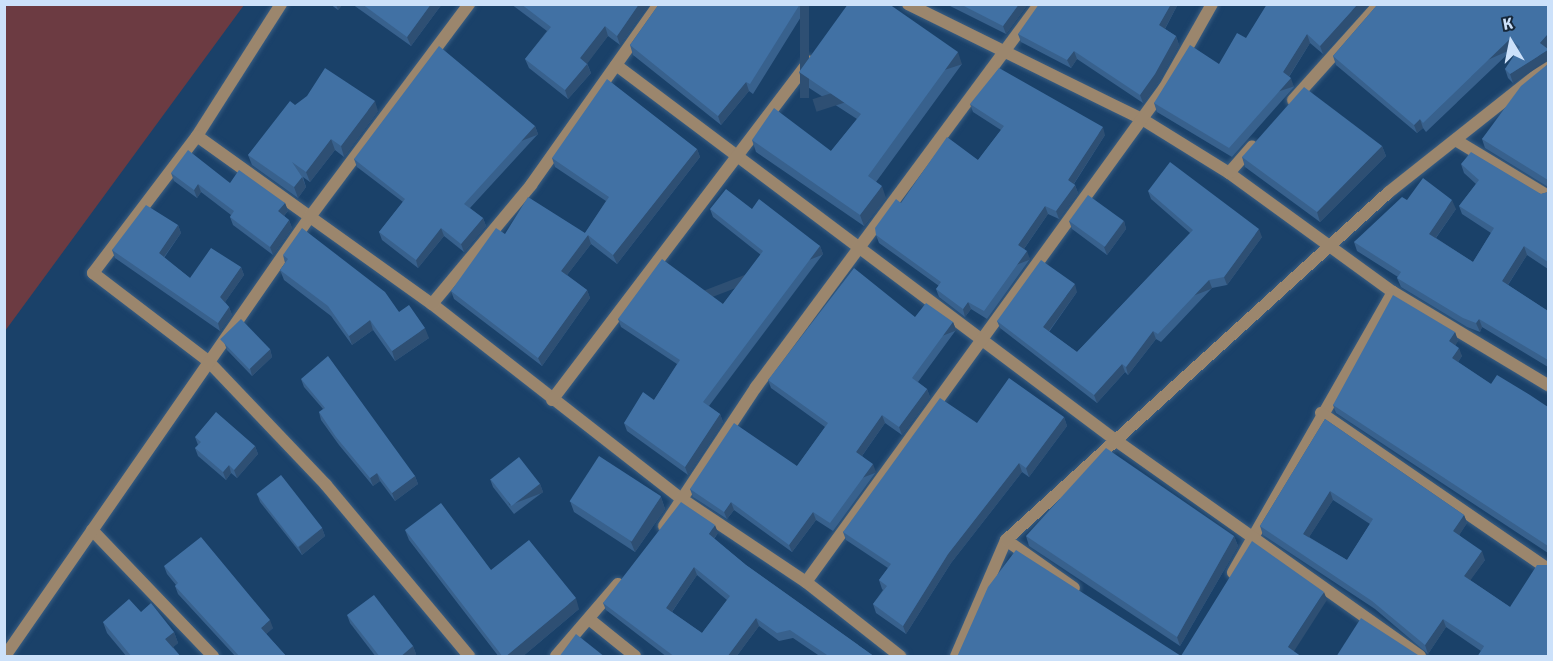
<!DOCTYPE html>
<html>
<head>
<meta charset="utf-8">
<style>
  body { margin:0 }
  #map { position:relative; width:1553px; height:661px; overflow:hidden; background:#1a4169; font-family:Signika,sans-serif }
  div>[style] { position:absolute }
  .green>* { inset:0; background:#6c3b42 }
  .roads { filter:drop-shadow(0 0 2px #3a5e83) drop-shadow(0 0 2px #3a5e83) }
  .minor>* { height:12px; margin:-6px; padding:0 6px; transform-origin:6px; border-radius:6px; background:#9b866d }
  .wall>* { inset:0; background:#38618d }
  .shaded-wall>* { inset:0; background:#2e4f73; transform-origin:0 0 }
  .building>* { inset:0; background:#4171a4; transform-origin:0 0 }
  span { translate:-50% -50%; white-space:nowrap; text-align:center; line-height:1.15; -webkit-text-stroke:5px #162739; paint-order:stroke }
  .frame { position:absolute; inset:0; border:6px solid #cce1fa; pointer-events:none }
  .north { position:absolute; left:1481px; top:12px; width:60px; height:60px; -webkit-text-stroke:4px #162739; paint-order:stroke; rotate:350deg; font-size:16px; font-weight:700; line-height:24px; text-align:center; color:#cce1fa }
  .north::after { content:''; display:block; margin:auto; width:21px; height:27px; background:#cce1fa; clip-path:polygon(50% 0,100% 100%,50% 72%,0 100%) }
</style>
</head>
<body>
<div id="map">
  <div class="green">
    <i style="clip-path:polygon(5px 4px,244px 5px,5px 331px,4px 5px)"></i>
  </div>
  <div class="roads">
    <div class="minor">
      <i style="left:281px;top:4px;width:156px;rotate:122.5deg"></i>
      <i style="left:197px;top:136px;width:172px;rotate:127.2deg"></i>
      <i style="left:93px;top:273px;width:145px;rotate:37.4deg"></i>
      <i style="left:208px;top:361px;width:171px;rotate:46.4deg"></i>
      <i style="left:326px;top:485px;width:223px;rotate:50.1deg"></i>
      <i style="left:908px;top:4px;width:261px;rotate:26.2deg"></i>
      <i style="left:1142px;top:119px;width:102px;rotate:31.8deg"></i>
      <i style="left:1229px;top:173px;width:203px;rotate:36deg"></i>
      <i style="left:1393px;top:292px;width:323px;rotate:119.7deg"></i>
      <i style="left:616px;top:65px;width:628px;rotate:36.91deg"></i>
      <i style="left:1118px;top:442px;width:370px;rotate:35.3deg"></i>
      <i style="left:1293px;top:100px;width:129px;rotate:-48.1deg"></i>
      <i style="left:197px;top:136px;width:289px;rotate:35.6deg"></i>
      <i style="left:432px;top:304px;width:317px;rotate:38deg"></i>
      <i style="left:682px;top:499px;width:149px;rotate:33.8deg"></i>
      <i style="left:806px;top:582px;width:120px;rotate:38.2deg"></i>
      <i style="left:1457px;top:141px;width:106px;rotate:31.1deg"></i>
      <i style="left:1229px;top:173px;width:35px;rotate:-49deg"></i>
      <i style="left:1393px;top:292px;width:181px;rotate:31deg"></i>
      <i style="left:432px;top:304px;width:155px;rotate:-50.2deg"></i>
      <i style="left:531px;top:185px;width:222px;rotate:-54.7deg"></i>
      <i style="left:552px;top:400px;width:425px;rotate:-52.8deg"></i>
      <i style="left:1321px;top:413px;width:275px;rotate:34.5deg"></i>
      <i style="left:664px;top:526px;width:167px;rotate:-56.5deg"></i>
      <i style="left:756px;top:387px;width:476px;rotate:-53.5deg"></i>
      <i style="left:92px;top:530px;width:175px;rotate:46.2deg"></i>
      <i style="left:1006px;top:540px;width:83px;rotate:35.2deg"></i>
      <i style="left:806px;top:582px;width:611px;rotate:-54.05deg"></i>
      <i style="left:1165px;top:87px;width:95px;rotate:-60.5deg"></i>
      <i style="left:589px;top:619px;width:59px;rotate:38.8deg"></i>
      <i style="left:5px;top:656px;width:533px;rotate:-55.24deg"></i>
      <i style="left:309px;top:218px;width:267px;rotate:-53.2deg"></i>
      <i style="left:556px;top:656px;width:95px;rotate:-49.3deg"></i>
      <i style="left:956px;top:656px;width:126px;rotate:-66.7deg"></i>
      <i style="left:1006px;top:540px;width:517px;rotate:-42.26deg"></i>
      <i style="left:1389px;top:192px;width:203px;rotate:-38.4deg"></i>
    </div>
  </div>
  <div class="wall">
    <i style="clip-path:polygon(330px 4px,343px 4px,338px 10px)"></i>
    <i style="clip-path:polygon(352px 4px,442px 4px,411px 46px)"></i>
    <i style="clip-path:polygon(511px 4px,649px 4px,620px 45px,608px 36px,587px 63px,591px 73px,568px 99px,529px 68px,525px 59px,547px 31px)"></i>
    <i style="clip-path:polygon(659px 4px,809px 4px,753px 94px,749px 91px,721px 125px,633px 55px,630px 45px)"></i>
    <i style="clip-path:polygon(946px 4px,1028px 4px,1006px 34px)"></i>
    <i style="clip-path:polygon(1178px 4px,1165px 29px,1176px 36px,1179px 45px,1158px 83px,1143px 103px,1077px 59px,1071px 68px,1021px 42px,1018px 34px)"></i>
    <i style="clip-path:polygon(1369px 4px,1323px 54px,1310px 43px,1289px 77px,1294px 87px,1232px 157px,1157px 112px,1154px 103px,1219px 64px)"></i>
    <i style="clip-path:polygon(1378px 4px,1548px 46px,1513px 83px,1508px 78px,1505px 69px,1517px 51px,1514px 48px,1426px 132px,1423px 128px,1417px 133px,1336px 65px,1333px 56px)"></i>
    <i style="clip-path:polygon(962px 64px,876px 182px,886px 198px,864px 226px,756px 152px,752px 140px,831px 151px,857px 119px,803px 84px,799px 72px)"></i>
    <i style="clip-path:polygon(1548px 64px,1548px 187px,1485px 148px,1482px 139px)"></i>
    <i style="clip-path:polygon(970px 104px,1105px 135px,1074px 184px,1075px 185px,1078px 193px,1059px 219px,1048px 214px,1024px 249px,1030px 259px,987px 319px,971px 309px,965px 317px,939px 297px,936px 289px,939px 286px,879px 243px,876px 235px,901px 203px,978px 160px,1001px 130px,973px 112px)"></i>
    <i style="clip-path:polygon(295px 105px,378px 111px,344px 157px,335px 150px,310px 182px,303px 177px,306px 187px,298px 198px,252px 165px,248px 155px)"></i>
    <i style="clip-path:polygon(535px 126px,538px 134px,470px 208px,483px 218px,486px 226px,464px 252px,444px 236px,418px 268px,382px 240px,379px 232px,403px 202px,357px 167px,354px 159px)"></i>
    <i style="clip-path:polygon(1382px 146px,1386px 156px,1320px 222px,1245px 167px,1242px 157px)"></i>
    <i style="clip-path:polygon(697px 149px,700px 157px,617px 264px,591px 244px,567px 275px,587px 290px,590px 298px,542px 366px,454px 299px,451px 291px,505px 234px,585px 233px,606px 201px,555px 167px,552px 158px)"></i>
    <i style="clip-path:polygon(1461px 164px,1541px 194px,1548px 192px,1548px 269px,1527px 255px,1508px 285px,1548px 311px,1548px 367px,1482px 327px,1480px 332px,1467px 327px,1401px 287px,1397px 278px,1398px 277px,1357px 251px,1354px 242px,1407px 200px,1456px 209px,1436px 238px,1473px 262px,1491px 233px,1462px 214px,1459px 206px,1476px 184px,1464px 173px)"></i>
    <i style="clip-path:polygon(171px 173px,230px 183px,285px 203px,288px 211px,284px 216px,289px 220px,292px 228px,273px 255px,233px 225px,230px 217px,231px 215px,201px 192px,197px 198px,174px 181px)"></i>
    <i style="clip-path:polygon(1148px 191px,1262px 237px,1227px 285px,1212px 288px,1161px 342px,1156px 339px,1128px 375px,1125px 372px,1097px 403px,1000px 328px,997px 321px,1077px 292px,1049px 332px,1077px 352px,1190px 233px,1151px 199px)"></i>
    <i style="clip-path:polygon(710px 209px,752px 209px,820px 246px,823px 254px,709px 406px,720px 414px,723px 422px,688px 475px,627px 431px,624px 423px,654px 400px,677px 364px,621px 327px,618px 319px,723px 304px,761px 255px,713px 217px)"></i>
    <i style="clip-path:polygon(1069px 221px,1124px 221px,1126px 229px,1107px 255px,1072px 229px)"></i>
    <i style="clip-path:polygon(178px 225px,181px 233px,164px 258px,190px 278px,241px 267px,244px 275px,225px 302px,229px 307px,232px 315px,220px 331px,115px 258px,112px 250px)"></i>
    <i style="clip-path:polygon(283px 255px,399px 312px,429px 338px,395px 361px,373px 330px,352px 345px,331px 316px,284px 280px,280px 270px,285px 263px)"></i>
    <i style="clip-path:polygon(915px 317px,953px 322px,956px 330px,918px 382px,927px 389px,930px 397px,902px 435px,885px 423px,862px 456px,876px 472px,833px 531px,816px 520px,792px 552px,734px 510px,727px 519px,693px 497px,690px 489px,797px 466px,825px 427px,771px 388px,768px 380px)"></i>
    <i style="clip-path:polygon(1455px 332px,1458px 341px,1455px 345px,1462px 356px,1458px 362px,1491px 384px,1548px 407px,1548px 553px,1336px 413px,1333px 405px)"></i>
    <i style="clip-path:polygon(224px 342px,270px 349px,272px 357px,252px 376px,227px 350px)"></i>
    <i style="clip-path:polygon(301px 379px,415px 476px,418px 484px,395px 501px,380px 481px,373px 486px,339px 445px,321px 420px,319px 412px,323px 409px,304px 387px)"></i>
    <i style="clip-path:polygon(1064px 417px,1067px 426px,1029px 477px,1022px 472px,951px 563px,906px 634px,876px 613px,873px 604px,883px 590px,882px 589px,879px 580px,888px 568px,846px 540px,843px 532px,977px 423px)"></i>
    <i style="clip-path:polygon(evenodd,1325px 419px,1464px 515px,1467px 523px,1459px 535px,1485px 560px,1470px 580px,1510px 607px,1481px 651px,1446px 627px,1428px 654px,1375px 609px,1263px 535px,1260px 526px,1325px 419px,1333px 500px,1370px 524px,1347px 560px,1309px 537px,1333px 500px)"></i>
    <i style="clip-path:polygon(195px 437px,255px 446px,258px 454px,237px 478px,231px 473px,226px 480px,198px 456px,195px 448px,198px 445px)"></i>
    <i style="clip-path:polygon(490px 479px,540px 484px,543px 492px,514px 514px,493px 487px)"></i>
    <i style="clip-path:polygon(257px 494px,322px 528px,325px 536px,302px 555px,260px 502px)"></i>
    <i style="clip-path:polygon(661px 497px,665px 509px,635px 552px,574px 512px,570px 501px)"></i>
    <i style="clip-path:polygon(405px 530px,491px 570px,579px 609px,522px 657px,499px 657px,409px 540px)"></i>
    <i style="clip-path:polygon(evenodd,718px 533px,714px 539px,746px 565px,875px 657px,821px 657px,793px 638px,779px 641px,759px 626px,736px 657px,667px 657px,606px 610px,603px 603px,718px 533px,697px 575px,727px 600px,702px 633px,672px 612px,697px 575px)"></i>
    <i style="clip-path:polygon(1026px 536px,1234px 536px,1238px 546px,1180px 646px,1029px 546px)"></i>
    <i style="clip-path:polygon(164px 566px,273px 628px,266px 634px,287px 657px,236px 657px,178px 594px,175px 586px,176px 585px,167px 574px)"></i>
    <i style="clip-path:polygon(141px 612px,174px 632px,178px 643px,173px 647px,181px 657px,127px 657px,107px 633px,103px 622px)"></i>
    <i style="clip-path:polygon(347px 615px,413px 646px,416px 654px,413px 657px,376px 657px,350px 623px)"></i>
  </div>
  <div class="shaded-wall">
    <i style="clip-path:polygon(336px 4px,343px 4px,338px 10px)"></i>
    <i style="clip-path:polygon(431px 4px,442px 4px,411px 46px,407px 37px)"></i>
    <i style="clip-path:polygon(639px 4px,649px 4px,620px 45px,617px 36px)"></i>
    <i style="left:800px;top:4px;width:9px;height:94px"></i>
    <i style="clip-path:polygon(1019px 4px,1028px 4px,1006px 34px,1003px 26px)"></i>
    <i style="clip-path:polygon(1171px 4px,1178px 4px,1162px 34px,1159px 25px)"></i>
    <i style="clip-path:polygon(1358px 4px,1369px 4px,1323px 54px,1320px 46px)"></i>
    <i style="clip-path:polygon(605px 26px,608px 36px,584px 68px,580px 58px)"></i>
    <i style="clip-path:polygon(1307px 34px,1310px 43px,1286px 81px,1283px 72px)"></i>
    <i style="clip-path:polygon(1548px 34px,1548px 46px,1543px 52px,1540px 43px)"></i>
    <i style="clip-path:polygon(1176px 36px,1179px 45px,1158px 83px,1143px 103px,1140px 95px)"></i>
    <i style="left:1510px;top:39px;width:10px;height:121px;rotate:66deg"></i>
    <i style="clip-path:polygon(1548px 50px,1548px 61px,1513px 83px,1510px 74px)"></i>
    <i style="clip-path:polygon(1074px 51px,1077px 59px,1071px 68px,1067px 60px)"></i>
    <i style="left:958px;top:52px;width:13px;height:153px;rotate:72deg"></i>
    <i style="clip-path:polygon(587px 64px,591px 73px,568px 99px,565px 90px)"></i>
    <i style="left:1291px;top:78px;width:9px;height:94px;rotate:72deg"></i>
    <i style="clip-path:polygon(746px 82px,749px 91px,721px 125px,718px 116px)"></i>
    <i style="clip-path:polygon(375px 101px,378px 111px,344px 157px,341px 146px)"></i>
    <i style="clip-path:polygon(1420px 119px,1423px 128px,1417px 133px,1414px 125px)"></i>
    <i style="left:535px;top:126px;width:9px;height:105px;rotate:69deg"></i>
    <i style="clip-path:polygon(1103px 127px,1105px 135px,1071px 188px,1068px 180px)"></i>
    <i style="clip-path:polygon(331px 139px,335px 150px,310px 182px,306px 172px)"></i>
    <i style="clip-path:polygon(1382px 146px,1386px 156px,1320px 222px,1317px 212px)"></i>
    <i style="clip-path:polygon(697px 149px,700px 157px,617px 264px,613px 255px)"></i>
    <i style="clip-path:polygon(302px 177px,306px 187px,298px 198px,294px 187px)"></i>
    <i style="clip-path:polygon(198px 184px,201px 192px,197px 198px,194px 190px)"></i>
    <i style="clip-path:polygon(1075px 185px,1078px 193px,1059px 219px,1056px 211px)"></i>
    <i style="clip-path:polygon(882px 186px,886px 198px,864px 226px,860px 215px)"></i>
    <i style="clip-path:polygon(1452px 200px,1456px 209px,1432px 243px,1429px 234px)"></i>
    <i style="clip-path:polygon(285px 203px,288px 211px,281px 219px,278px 211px)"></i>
    <i style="clip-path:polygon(1045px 206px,1048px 214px,1021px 253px,1018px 245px)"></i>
    <i style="clip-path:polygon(483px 218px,486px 226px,464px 252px,461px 244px)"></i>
    <i style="clip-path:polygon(289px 220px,292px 228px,273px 255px,270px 247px)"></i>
    <i style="clip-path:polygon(1124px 221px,1126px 229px,1107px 255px,1104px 247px)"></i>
    <i style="clip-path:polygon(178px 225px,181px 233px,161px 261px,159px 253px)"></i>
    <i style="clip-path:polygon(441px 228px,444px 236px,418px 268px,416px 260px)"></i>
    <i style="clip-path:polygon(1259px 229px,1262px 237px,1227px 285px,1224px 277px)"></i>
    <i style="clip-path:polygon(588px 235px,591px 244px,564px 279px,561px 271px)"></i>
    <i style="left:820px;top:246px;width:9px;height:195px;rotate:69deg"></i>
    <i style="clip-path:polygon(1524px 246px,1527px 255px,1505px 289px,1502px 281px)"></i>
    <i style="left:1027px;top:251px;width:9px;height:74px;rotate:69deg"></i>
    <i style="clip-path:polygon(241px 267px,244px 275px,223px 305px,220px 297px)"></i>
    <i style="left:1209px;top:280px;width:9px;height:74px;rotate:69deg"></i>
    <i style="clip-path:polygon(1075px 284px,1077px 292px,1046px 335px,1043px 327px)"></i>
    <i style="clip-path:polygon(587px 290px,590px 298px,542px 366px,538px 358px)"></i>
    <i style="clip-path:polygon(968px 302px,971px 309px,965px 317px,963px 309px)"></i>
    <i style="clip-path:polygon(229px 307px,232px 315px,220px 331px,218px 323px)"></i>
    <i style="clip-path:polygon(1479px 319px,1482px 327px,1480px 332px,1476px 323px)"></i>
    <i style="clip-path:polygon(370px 320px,373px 330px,352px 345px,349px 336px)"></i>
    <i style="left:953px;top:322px;width:9px;height:69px;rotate:69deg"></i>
    <i style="clip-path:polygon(425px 328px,429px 338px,395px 361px,392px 351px)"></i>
    <i style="clip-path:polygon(1153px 331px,1156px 339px,1128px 375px,1126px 367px)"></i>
    <i style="clip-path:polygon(1455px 332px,1458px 341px,1453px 350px,1449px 341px)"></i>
    <i style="clip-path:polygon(1459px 348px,1462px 356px,1455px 366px,1452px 358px)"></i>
    <i style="clip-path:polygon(270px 349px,272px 357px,252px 376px,250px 368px)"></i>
    <i style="clip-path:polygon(1122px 364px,1125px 372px,1097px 403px,1094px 395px)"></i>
    <i style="clip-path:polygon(927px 389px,930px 397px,902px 435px,899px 427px)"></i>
    <i style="clip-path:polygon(720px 414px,723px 422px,688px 475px,685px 467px)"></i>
    <i style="clip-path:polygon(882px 415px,885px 423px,859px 460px,856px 452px)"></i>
    <i style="clip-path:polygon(1064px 417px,1067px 426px,1029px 477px,1026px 468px)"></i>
    <i style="clip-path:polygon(255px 446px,258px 454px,237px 478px,234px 470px)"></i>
    <i style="clip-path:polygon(1019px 463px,1022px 472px,951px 563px,906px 634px,903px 626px,948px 554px)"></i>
    <i style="left:873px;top:464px;width:9px;height:73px;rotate:69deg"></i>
    <i style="clip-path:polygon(229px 465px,231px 473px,226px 480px,223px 472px)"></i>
    <i style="clip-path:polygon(377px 473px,380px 481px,373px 486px,370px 478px)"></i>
    <i style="clip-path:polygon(415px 476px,418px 484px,395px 501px,392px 493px)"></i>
    <i style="left:540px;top:484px;width:9px;height:36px;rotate:69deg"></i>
    <i style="clip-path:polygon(1330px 491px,1333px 500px,1306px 542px,1303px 534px)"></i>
    <i style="clip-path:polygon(661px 497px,665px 509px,635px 552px,630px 540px)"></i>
    <i style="clip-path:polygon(731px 502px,734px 510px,727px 519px,724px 512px)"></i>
    <i style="clip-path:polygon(813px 512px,816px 520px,792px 552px,789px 545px)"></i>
    <i style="clip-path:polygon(1464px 515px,1467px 523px,1456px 540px,1453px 531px)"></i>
    <i style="clip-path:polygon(715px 525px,718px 533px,711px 542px,709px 534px)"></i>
    <i style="clip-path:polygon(322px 528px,325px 536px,302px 555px,299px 547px)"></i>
    <i style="clip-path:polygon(1234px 536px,1238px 546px,1180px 646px,1177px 637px)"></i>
    <i style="clip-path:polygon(1482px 551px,1485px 560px,1467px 585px,1464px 576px)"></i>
    <i style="clip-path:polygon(694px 567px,697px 575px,669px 616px,666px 608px)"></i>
    <i style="clip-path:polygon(1324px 592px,1327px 600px,1291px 656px,1288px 647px)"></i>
    <i style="clip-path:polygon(576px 598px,579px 609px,522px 657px,505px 657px)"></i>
    <i style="clip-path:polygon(756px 618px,759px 626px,736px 657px,727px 657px)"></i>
    <i style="clip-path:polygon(1443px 619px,1446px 627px,1428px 654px,1425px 645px)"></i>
    <i style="clip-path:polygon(270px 620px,273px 628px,264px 636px,261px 628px)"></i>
    <i style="clip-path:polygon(174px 632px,178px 643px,170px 650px,165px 639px)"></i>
    <i style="clip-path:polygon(413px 646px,416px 654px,413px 657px,400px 657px)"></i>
  </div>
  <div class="building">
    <i style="clip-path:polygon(362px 4px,431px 4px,407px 37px)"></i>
    <i style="clip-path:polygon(521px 4px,639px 4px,617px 36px,605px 26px,580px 58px,587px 64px,565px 90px,525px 59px,551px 27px)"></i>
    <i style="clip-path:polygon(659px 4px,800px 4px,750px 84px,746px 82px,718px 116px,630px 45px)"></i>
    <i style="clip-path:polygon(848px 4px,889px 4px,958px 52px,868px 176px,882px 186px,860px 215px,752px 140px,774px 108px,831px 151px,861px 114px,799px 72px)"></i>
    <i style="clip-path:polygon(960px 4px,1019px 4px,1003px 26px)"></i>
    <i style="clip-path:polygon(1039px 4px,1171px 4px,1159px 25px,1176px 36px,1155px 74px,1140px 95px,1074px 51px,1067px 60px,1018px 34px)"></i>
    <i style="clip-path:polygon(1267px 4px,1358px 4px,1320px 46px,1307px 34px,1283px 72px,1291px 78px,1229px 148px,1154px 103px,1190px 45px,1219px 64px,1237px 33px,1246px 38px)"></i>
    <i style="clip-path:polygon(1378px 4px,1548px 4px,1548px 34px,1540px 43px,1548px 49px,1548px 50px,1510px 74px,1505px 69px,1520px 47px,1510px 39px,1423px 123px,1420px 119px,1414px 125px,1333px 56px)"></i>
    <i style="clip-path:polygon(439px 46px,535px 126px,464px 204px,483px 218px,461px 244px,441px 228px,416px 260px,379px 232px,405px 199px,354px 159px)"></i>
    <i style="clip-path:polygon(1548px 64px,1548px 180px,1482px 139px,1521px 86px)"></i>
    <i style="clip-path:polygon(325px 68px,375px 101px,341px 146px,331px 139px,306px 172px,292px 162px,302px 177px,294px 187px,248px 155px,290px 101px,295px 105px,307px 96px)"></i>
    <i style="clip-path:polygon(999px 68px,1103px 127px,1068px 180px,1075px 185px,1056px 211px,1045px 206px,1018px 245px,1027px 251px,984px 311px,968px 302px,963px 309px,936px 289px,941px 282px,876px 235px,875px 228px,896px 199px,901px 203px,947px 137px,978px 160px,1004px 126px,970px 104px)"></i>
    <i style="clip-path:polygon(607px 79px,697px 149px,613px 255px,588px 235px,561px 271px,587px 290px,538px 358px,451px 291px,496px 228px,505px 234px,528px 197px,585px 233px,609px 197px,552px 158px)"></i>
    <i style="clip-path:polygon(1304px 87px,1382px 146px,1317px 212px,1242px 157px)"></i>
    <i style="clip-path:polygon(188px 150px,230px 183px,239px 170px,285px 203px,278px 211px,289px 220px,270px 247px,230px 217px,234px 211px,198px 184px,194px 190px,171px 173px)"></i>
    <i style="clip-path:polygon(1471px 152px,1541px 194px,1548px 192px,1548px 262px,1524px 246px,1502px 281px,1548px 311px,1548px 360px,1479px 319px,1476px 323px,1463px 318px,1397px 278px,1401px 272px,1354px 242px,1402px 197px,1407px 200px,1423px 178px,1452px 200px,1429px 234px,1473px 262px,1494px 228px,1459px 206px,1479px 180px,1461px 164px)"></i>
    <i style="clip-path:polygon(1170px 162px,1259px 229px,1224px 277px,1209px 280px,1158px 334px,1153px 331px,1126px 367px,1122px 364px,1094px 395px,997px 321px,1041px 260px,1075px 284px,1043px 327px,1077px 352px,1193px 230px,1148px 191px)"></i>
    <i style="clip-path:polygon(726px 189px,752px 209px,759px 199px,820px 246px,703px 402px,720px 414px,685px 467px,624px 423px,643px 392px,654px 400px,680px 360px,618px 319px,662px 259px,723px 304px,763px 251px,710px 209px)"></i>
    <i style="left:1088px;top:195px;width:44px;height:32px;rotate:36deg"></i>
    <i style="clip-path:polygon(146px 205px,178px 225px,159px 253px,190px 278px,211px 248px,241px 267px,220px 297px,229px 307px,218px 323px,112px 250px)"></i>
    <i style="clip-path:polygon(302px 228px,385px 292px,399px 312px,409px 305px,425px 328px,392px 351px,370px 320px,349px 336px,328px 306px,280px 270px,288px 259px,283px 255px)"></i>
    <i style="clip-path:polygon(854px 268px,915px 317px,926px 303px,953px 322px,912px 378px,927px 389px,899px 427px,882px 415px,856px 452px,873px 464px,830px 523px,813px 512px,789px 545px,731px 502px,724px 512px,690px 489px,734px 423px,797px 466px,828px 423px,768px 380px)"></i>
    <i style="clip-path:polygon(1393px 295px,1455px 332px,1449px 341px,1459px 348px,1452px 358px,1491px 384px,1497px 375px,1530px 395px,1548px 407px,1548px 546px,1333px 405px)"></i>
    <i style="left:241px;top:319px;width:42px;height:29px;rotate:46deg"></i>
    <i style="clip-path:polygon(328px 356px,415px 476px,392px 493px,377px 473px,370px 478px,336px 437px,319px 412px,325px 408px,301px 379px)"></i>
    <i style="clip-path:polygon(1009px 378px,1064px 417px,1026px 468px,1019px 463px,948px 554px,903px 626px,873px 604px,887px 586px,879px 580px,891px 564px,843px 532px,940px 398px,977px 423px)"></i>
    <i style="clip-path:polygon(216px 412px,255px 446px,234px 470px,229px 465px,223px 472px,195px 448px,201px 442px,195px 437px)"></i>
    <i style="clip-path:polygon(evenodd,1325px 419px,1464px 515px,1453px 531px,1482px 551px,1464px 576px,1510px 607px,1537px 565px,1548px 565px,1548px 657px,1477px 657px,1484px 646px,1443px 619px,1425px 645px,1372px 601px,1260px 526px,1325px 419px,1330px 491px,1373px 519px,1347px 560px,1303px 534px,1330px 491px)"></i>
    <i style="clip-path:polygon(1106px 448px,1234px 536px,1177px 637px,1026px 536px)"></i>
    <i style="left:599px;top:456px;width:74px;height:54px;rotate:33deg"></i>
    <i style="left:519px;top:457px;width:34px;height:36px;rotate:52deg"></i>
    <i style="left:281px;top:475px;width:67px;height:31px;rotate:52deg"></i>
    <i style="clip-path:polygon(evenodd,681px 502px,715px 525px,709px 534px,746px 565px,875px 657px,830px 657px,790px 630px,777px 633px,756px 618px,727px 657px,675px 657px,603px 603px,681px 502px,694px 567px,730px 596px,702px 633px,666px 608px,694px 567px)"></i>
    <i style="clip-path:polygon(441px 503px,491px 570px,529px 540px,576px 598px,505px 657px,503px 657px,405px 530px)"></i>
    <i style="clip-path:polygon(201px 537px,270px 620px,261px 628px,287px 657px,240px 657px,175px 586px,178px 583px,164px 566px)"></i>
    <i style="clip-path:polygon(1252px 541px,1324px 592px,1288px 647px,1302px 657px,957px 657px,988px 587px,1016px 550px,1181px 656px)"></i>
    <i style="clip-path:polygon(374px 595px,413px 646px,400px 657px,380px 657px,347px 615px)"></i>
    <i style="clip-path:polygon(129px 599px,141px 612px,151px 603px,174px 632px,165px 639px,181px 657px,132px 657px,103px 622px)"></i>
    <i style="clip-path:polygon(1361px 618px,1418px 655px,1417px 657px,1336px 657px)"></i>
    <i style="clip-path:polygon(576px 634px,605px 657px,559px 657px)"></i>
  </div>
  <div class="frame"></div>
  <div class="north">K</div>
</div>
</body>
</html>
